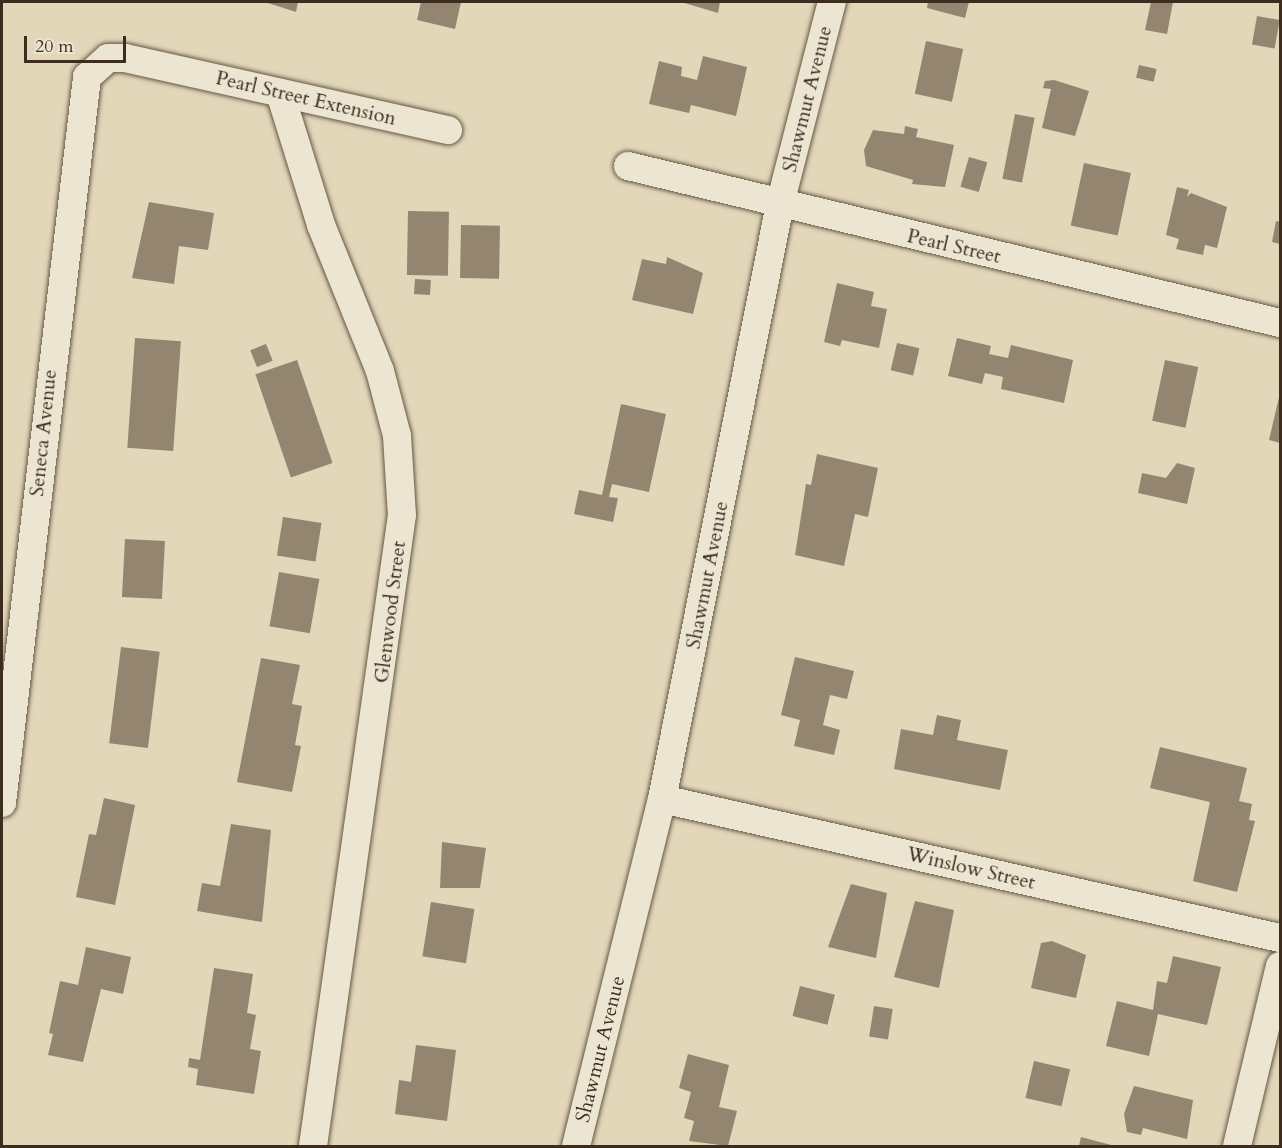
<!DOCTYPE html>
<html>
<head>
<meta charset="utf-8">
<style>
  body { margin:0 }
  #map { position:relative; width:1282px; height:1148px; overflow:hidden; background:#e2d7b9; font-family:Cardo,serif }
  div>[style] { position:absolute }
  .building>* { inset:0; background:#93856f; transform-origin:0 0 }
  .roads { filter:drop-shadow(0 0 2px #665845) drop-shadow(0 0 2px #665845) }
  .street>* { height:28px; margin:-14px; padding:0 14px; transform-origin:14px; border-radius:14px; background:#ece5d2 }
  span { translate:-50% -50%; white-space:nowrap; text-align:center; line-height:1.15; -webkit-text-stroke:4.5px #ece5d2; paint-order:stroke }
  .street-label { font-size:20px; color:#3d2d1e }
  .frame { position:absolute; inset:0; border:3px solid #3d2d1e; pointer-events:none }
  .scale { position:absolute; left:24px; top:36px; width:102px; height:27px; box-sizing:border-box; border:3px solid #3d2d1e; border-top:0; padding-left:8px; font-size:18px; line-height:21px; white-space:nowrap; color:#3d2d1e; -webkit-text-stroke:4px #ece5d2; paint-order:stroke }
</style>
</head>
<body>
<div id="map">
  <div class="building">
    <i style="clip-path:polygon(265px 2px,298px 2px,296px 12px)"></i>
    <i style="clip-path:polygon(421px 2px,461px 2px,455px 29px,417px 20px)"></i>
    <i style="clip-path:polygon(681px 2px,720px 2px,718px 13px)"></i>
    <i style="clip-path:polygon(928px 2px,969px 2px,965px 18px,927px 8px)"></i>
    <i style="clip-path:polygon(1151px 2px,1173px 2px,1167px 34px,1145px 30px)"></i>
    <i style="left:1257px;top:16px;width:23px;height:29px;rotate:10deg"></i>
    <i style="left:926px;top:41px;width:38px;height:54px;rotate:12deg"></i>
    <i style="clip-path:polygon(703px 56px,747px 67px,736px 116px,691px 105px,689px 113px,649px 104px,659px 61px,682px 67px,681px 76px,697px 80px)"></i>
    <i style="left:1139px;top:65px;width:18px;height:13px;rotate:13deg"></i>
    <i style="clip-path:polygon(1054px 80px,1089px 91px,1075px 136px,1042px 128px,1051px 89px,1043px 88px,1045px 81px)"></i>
    <i style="left:1015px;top:114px;width:20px;height:66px;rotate:11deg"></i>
    <i style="clip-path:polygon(905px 126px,918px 129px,916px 137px,954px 145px,945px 187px,912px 184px,913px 180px,866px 166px,864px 150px,873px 130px,904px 134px)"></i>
    <i style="left:969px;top:157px;width:19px;height:31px;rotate:16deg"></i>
    <i style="left:1084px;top:163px;width:48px;height:64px;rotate:12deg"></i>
    <i style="clip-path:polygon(1177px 187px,1189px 190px,1187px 197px,1191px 193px,1227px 207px,1217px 248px,1205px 245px,1203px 255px,1176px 249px,1179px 239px,1166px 235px)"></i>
    <i style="clip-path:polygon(149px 202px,214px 213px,208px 250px,179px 246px,174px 284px,132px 278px)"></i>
    <i style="left:408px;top:211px;width:41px;height:64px;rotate:1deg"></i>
    <i style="clip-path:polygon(1276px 221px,1280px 222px,1280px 244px,1272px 242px)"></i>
    <i style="left:461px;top:225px;width:39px;height:53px;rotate:1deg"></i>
    <i style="clip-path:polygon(667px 257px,703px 273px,693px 314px,632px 300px,642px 259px,666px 264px)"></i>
    <i style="left:415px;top:279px;width:16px;height:15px;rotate:4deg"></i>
    <i style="clip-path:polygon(837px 283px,874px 292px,871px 306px,887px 309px,879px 348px,842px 340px,840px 346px,824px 342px)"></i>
    <i style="left:135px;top:338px;width:46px;height:110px;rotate:4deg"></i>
    <i style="clip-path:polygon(957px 338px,991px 346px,989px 354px,1008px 358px,1011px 345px,1073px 360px,1064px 403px,1001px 389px,1003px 377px,985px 373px,982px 384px,948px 376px)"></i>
    <i style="left:897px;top:343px;width:23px;height:28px;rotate:13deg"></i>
    <i style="left:266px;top:344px;width:18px;height:17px;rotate:68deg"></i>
    <i style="left:297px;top:360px;width:109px;height:44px;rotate:71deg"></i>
    <i style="left:1165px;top:360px;width:34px;height:62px;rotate:12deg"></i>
    <i style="clip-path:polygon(1280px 393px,1280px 443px,1269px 440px)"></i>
    <i style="clip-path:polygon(621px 404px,666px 414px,649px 492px,612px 484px,609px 497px,618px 498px,613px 522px,574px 514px,579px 490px,602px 495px)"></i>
    <i style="clip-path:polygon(817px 454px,878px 468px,868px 517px,855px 514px,844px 566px,795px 555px,806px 484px,811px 485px)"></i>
    <i style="clip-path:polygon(1177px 463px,1195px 468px,1187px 504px,1138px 493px,1142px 473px,1166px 478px)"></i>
    <i style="left:283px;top:517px;width:39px;height:39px;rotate:9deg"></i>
    <i style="left:125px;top:539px;width:40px;height:58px;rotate:3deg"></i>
    <i style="left:279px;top:572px;width:41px;height:55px;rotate:10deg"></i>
    <i style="left:121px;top:647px;width:39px;height:97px;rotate:7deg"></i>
    <i style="clip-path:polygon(795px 657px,854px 671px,847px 699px,830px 695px,823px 725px,840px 730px,834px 755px,794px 746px,800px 720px,781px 715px)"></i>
    <i style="clip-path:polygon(261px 658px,300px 665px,292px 704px,302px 706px,295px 745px,301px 746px,292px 792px,237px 782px)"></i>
    <i style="clip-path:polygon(937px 715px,961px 720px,957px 740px,1008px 750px,1000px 790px,894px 769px,901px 729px,933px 735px)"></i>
    <i style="clip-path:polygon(1160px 747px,1247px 768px,1239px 801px,1252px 804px,1249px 820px,1255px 821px,1237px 892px,1193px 881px,1210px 802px,1150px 788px)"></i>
    <i style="clip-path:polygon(104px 798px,135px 805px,115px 905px,76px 897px,89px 834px,96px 835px)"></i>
    <i style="clip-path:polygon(231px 824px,271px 830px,262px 922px,197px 911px,202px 883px,220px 886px)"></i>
    <i style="clip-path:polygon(442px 842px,486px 848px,480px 888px,440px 888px)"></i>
    <i style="clip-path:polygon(851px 884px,887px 893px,876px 958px,828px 947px)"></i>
    <i style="clip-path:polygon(915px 901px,954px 910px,939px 988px,894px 977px)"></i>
    <i style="left:431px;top:902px;width:44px;height:55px;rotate:9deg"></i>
    <i style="clip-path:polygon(1052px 941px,1086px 955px,1076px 998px,1031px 988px,1041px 943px)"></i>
    <i style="clip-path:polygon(86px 947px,131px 957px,123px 994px,101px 989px,83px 1062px,48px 1055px,53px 1034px,49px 1033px,60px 981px,78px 985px)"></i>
    <i style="clip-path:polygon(1173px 956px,1221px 967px,1207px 1025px,1158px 1014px,1149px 1056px,1106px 1046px,1117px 1001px,1153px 1010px,1157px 981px,1167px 983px)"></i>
    <i style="clip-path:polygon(214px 968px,253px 974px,247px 1013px,256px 1015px,250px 1049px,261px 1051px,254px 1094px,196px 1085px,198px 1069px,188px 1067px,189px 1058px,200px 1060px)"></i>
    <i style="left:800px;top:986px;width:36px;height:31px;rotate:14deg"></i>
    <i style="left:874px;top:1006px;width:19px;height:31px;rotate:9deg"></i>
    <i style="clip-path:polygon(416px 1045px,456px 1050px,447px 1121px,395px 1114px,399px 1080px,411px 1082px)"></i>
    <i style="clip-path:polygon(688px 1054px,729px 1065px,719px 1107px,737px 1111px,728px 1146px,689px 1141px,694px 1121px,684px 1118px,691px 1092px,679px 1088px)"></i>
    <i style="left:1034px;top:1061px;width:37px;height:38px;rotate:13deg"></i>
    <i style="clip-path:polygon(1134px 1086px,1193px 1100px,1187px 1139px,1143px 1128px,1141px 1135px,1127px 1132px,1124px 1114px)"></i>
    <i style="clip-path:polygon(1081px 1137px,1115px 1146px,1079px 1146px)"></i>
  </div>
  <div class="roads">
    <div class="street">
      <i style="left:280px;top:93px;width:138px;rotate:72.7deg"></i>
      <i style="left:321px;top:225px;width:157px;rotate:68deg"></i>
      <i style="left:380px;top:371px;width:67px;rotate:75.3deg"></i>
      <i style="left:397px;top:436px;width:79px;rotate:86.4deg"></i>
      <i style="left:402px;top:515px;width:637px;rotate:98.03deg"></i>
      <i style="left:628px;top:166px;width:671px;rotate:13.54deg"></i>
      <i style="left:662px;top:799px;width:633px;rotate:12.68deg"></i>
      <i style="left:2px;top:803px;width:731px;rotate:-83.32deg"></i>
      <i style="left:87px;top:77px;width:28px;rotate:-42deg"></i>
      <i style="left:108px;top:58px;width:17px"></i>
      <i style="left:125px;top:58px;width:331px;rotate:12.6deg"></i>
      <i style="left:576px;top:1146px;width:357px;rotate:-76.1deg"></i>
      <i style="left:662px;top:799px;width:607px;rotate:-78.78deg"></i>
      <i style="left:780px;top:204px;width:209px;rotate:-75.6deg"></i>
      <i style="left:1237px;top:1146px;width:185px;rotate:-76.6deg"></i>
    </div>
  </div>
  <div class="street-label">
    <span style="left:306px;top:98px;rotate:13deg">Pearl Street Extension</span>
    <span style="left:807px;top:99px;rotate:-76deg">Shawmut Avenue</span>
    <span style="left:954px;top:246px;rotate:13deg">Pearl Street</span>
    <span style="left:43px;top:433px;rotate:-84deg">Seneca Avenue</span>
    <span style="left:707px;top:575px;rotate:-79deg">Shawmut Avenue</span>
    <span style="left:390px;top:612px;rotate:-83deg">Glenwood Street</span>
    <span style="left:971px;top:868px;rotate:13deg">Winslow Street</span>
    <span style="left:600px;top:1049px;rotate:-76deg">Shawmut Avenue</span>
  </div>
  <div class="frame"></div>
  <div class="scale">20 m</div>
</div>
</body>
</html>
